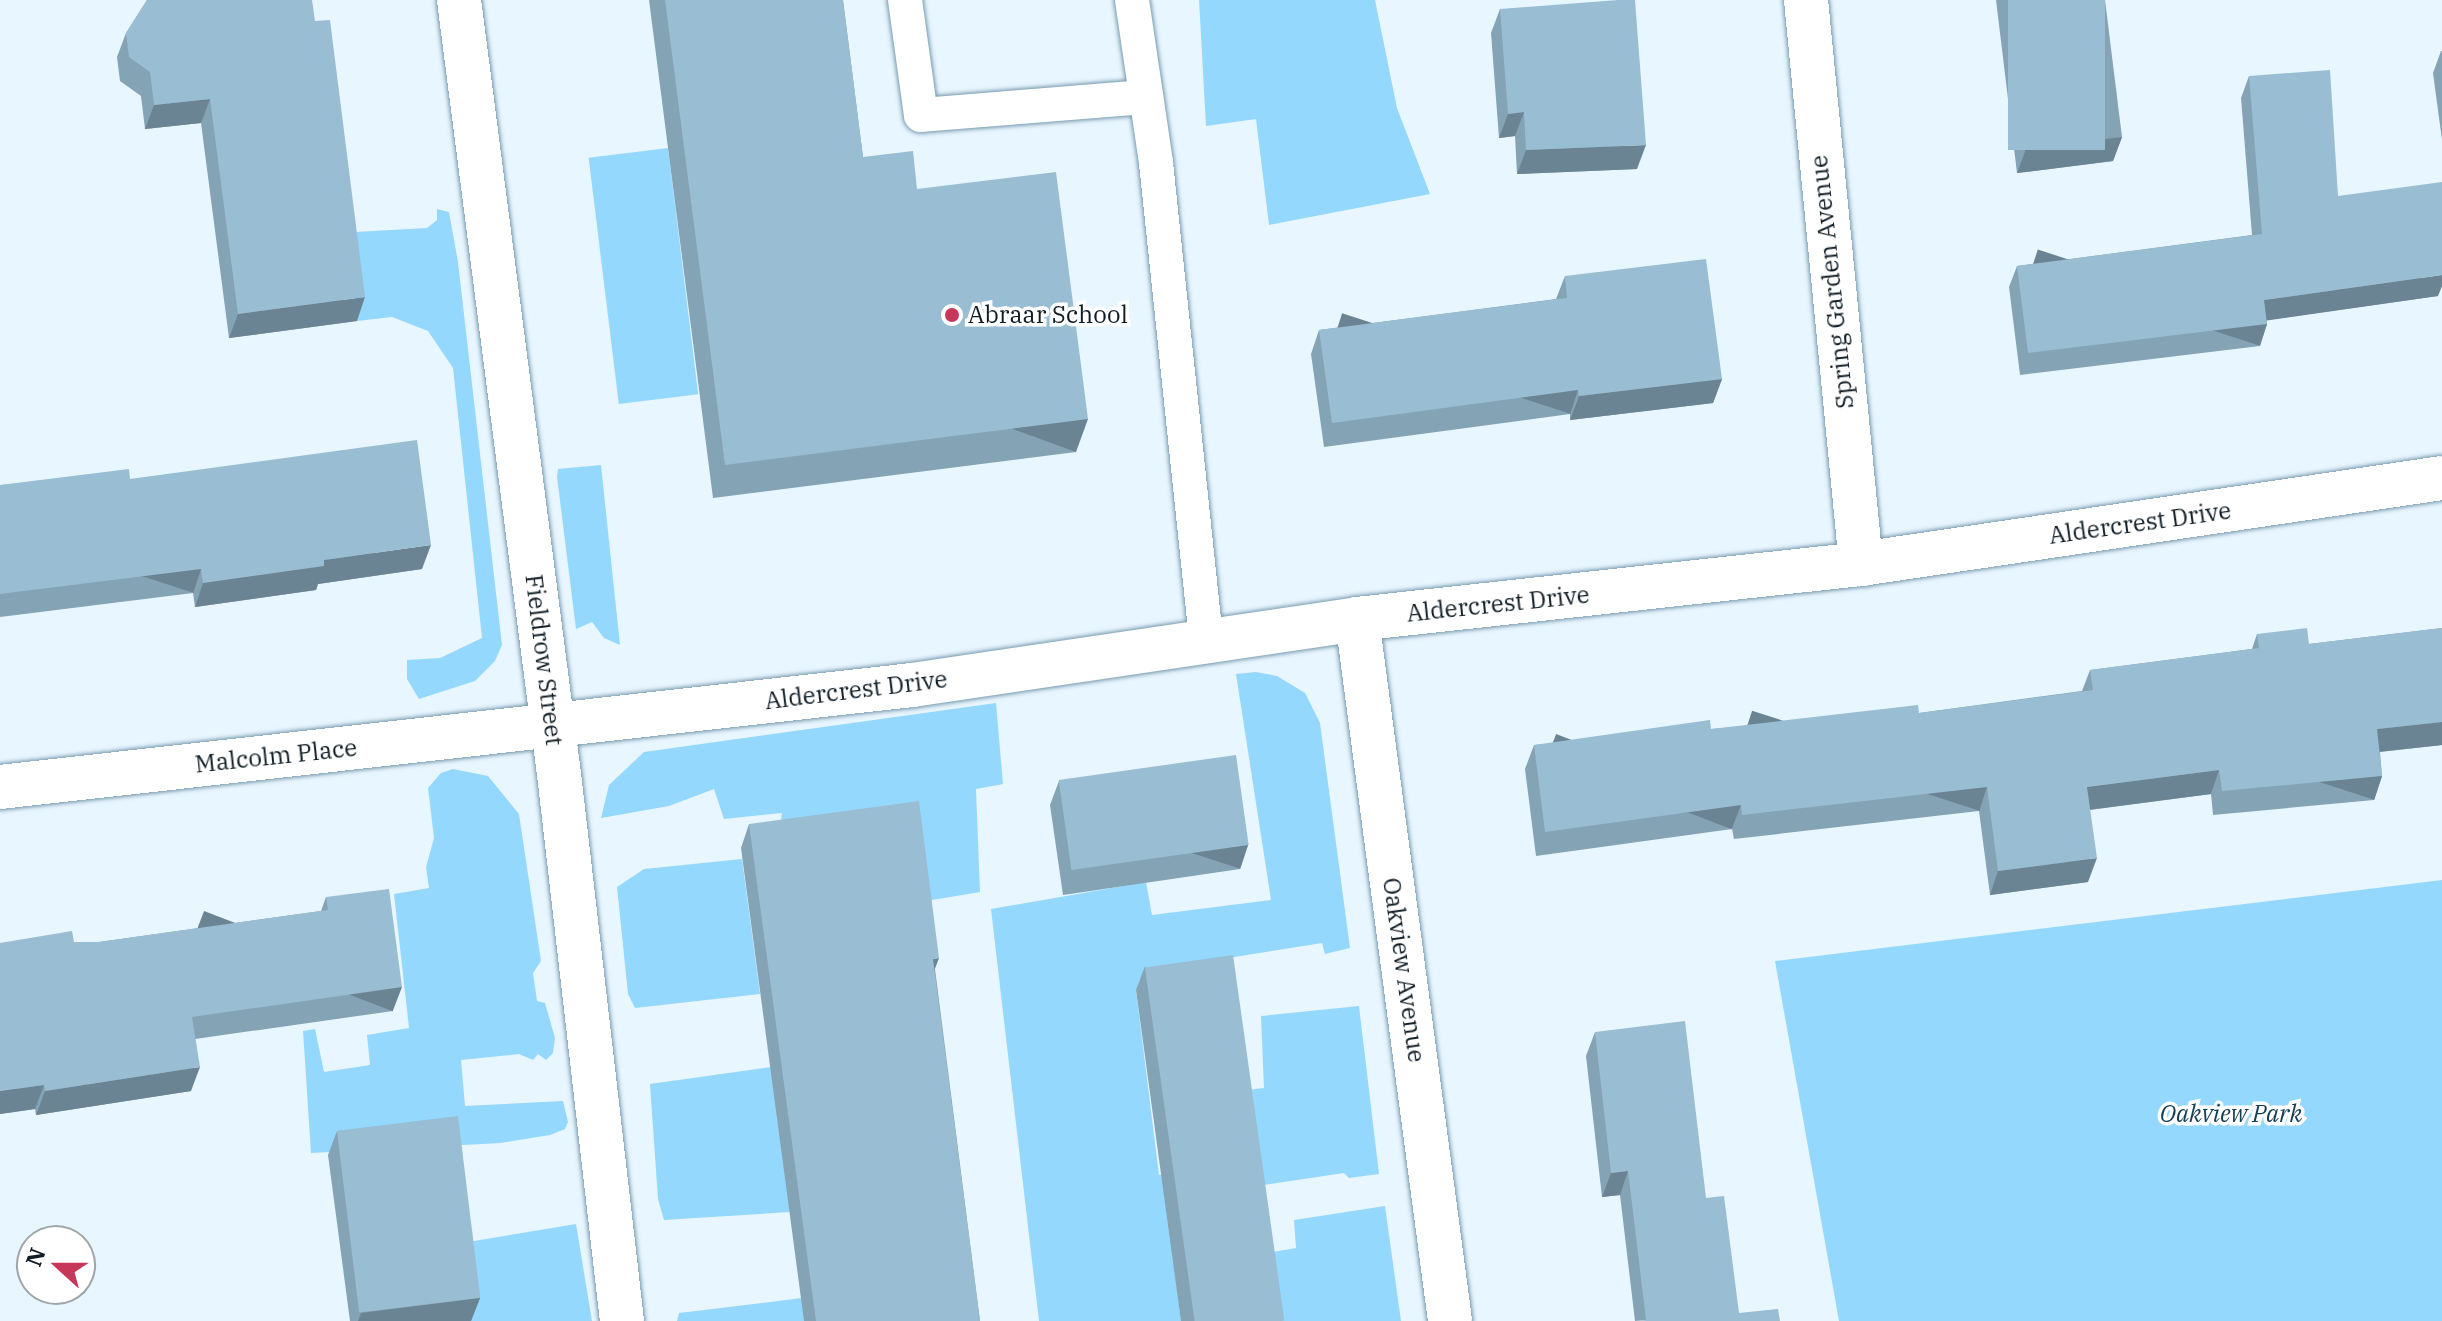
<!DOCTYPE html>
<html>
<head>
<meta charset="utf-8">
<style>
  body { margin:0 }
  #map { position:relative; width:2442px; height:1321px; overflow:hidden; background:#e8f6ff; font-family:"IBM Plex Serif",serif }
  div>[style] { position:absolute }
  .green>* { inset:0; background:#95d8fe; transform-origin:0 0 }
  .roads { filter:drop-shadow(0 0 2px #789baf) drop-shadow(0 0 2px #789baf) }
  .service>* { height:34px; margin:-17px; padding:0 17px; transform-origin:17px; border-radius:17px; background:#fff }
  .minor>* { height:44px; margin:-22px; padding:0 22px; transform-origin:22px; border-radius:22px; background:#fff }
  .wall>* { inset:0; background:#84a3b5 }
  .shaded-wall>* { inset:0; background:#6b8493; transform-origin:0 0 }
  .building>* { inset:0; background:#99bdd2; transform-origin:0 0 }
  .dots>* { width:22px; height:22px; translate:-50% -50%; box-sizing:border-box; border:4px solid #fff; border-radius:50% }
  span { translate:-50% -50%; white-space:nowrap; text-align:center; line-height:1.15; -webkit-text-stroke:7px #fff; paint-order:stroke }
  .street-label { font-size:24px; color:#101d25 }
  .poi-label { font-size:24px; color:#101d25 }
  .left { translate:0 -50%; text-align:left }
  .park-label { font-size:24px; color:#143e54; font-style:italic }
  .north { position:absolute; left:16px; top:1225px; width:80px; height:80px; box-sizing:border-box; background:#fff; border:2px solid #9fa5a8; border-radius:50%; rotate:291deg; font-size:22px; font-weight:700; line-height:32px; text-align:center; color:#101d25 }
  .north::after { content:''; display:block; margin:auto; width:28px; height:36px; background:#c6375a; clip-path:polygon(50% 0,100% 100%,50% 72%,0 100%) }
</style>
</head>
<body>
<div id="map">
  <div class="green">
    <i style="clip-path:polygon(1199px 0,1375px 0,1397px 108px,1430px 194px,1269px 225px,1256px 119px,1206px 126px)"></i>
    <i style="left:668px;top:148px;width:248px;height:80px;rotate:83deg"></i>
    <i style="clip-path:polygon(437px 209px,449px 212px,458px 262px,502px 645px,495px 661px,475px 681px,419px 699px,407px 679px,407px 660px,440px 658px,482px 638px,453px 368px,428px 331px,392px 317px,357px 321px,346px 238px,355px 232px,427px 228px,437px 220px)"></i>
    <i style="clip-path:polygon(601px 465px,620px 645px,604px 638px,592px 622px,576px 629px,557px 477px,558px 469px)"></i>
    <i style="clip-path:polygon(1256px 672px,1277px 676px,1305px 693px,1320px 723px,1350px 948px,1325px 954px,1322px 943px,1210px 961px,1136px 990px,1159px 1175px,1246px 1165px,1238px 1091px,1264px 1088px,1261px 1016px,1359px 1006px,1379px 1174px,1349px 1178px,1344px 1173px,1244px 1188px,1181px 1321px,1039px 1321px,991px 909px,1146px 882px,1152px 915px,1271px 900px,1236px 674px)"></i>
    <i style="clip-path:polygon(996px 703px,1003px 784px,976px 789px,980px 892px,920px 902px,778px 842px,782px 813px,724px 819px,714px 789px,669px 806px,601px 818px,609px 785px,644px 752px)"></i>
    <i style="clip-path:polygon(453px 769px,488px 776px,519px 814px,541px 961px,533px 973px,537px 1001px,545px 1003px,555px 1038px,553px 1053px,546px 1060px,538px 1054px,533px 1060px,519px 1054px,461px 1060px,465px 1106px,563px 1101px,568px 1122px,565px 1129px,550px 1135px,501px 1143px,311px 1153px,303px 1031px,315px 1029px,324px 1072px,370px 1065px,367px 1035px,409px 1028px,394px 894px,429px 888px,426px 867px,434px 838px,428px 788px,441px 773px)"></i>
    <i style="clip-path:polygon(742px 859px,760px 994px,635px 1008px,628px 994px,617px 887px,644px 869px)"></i>
    <i style="clip-path:polygon(2442px 880px,2442px 1321px,1839px 1321px,1775px 961px)"></i>
    <i style="clip-path:polygon(771px 1067px,790px 1212px,664px 1220px,658px 1199px,650px 1084px)"></i>
    <i style="clip-path:polygon(1385px 1206px,1401px 1321px,1270px 1321px,1262px 1254px,1296px 1248px,1294px 1220px)"></i>
    <i style="clip-path:polygon(576px 1224px,592px 1321px,471px 1321px,462px 1243px)"></i>
    <i style="clip-path:polygon(802px 1298px,805px 1321px,677px 1321px,679px 1313px)"></i>
  </div>
  <div class="roads">
    <div class="service">
      <i style="left:905px;top:0;width:116px;rotate:82.1deg"></i>
      <i style="left:921px;top:115px;width:226px;rotate:-4.6deg"></i>
      <i style="left:1132px;top:0;width:165px;rotate:81.6deg"></i>
      <i style="left:1156px;top:163px;width:481px;rotate:84deg"></i>
    </div>
    <div class="minor">
      <i style="left:459px;top:0;width:780px;rotate:82.64deg"></i>
      <i style="left:559px;top:774px;width:551px;rotate:83.43deg"></i>
      <i style="left:1806px;top:0;width:567px;rotate:84.43deg"></i>
      <i style="left:1357px;top:619px;width:708px;rotate:82.45deg"></i>
      <i style="left:0;top:787px;width:918px;rotate:-6.38deg"></i>
      <i style="left:912px;top:685px;width:450px;rotate:-8.4deg"></i>
      <i style="left:1357px;top:619px;width:507px;rotate:-6.23deg"></i>
      <i style="left:1861px;top:564px;width:587px;rotate:-8.42deg"></i>
    </div>
  </div>
  <div class="wall">
    <i style="clip-path:polygon(147px 0,357px 321px,229px 338px,201px 123px,145px 129px,141px 96px,120px 81px,117px 57px,126px 33px)"></i>
    <i style="clip-path:polygon(649px 0,843px 0,863px 157px,917px 189px,1076px 452px,713px 498px)"></i>
    <i style="clip-path:polygon(1996px 0,2105px 0,2122px 137px,2113px 161px,2017px 173px)"></i>
    <i style="clip-path:polygon(1500px 9px,1637px 169px,1517px 174px,1515px 136px,1499px 138px,1491px 33px)"></i>
    <i style="clip-path:polygon(2441px 51px,2442px 51px,2442px 140px,2433px 73px)"></i>
    <i style="clip-path:polygon(2249px 76px,2338px 196px,2438px 296px,2267px 320px,2267px 324px,2260px 346px,2020px 375px,2009px 287px,2017px 266px,2252px 235px,2241px 98px)"></i>
    <i style="clip-path:polygon(1565px 276px,1722px 379px,1713px 403px,1570px 420px,1570px 414px,1324px 447px,1311px 354px,1319px 330px,1556px 299px)"></i>
    <i style="clip-path:polygon(130px 479px,422px 569px,318px 584px,316px 590px,195px 607px,193px 593px,0 617px,0 485px)"></i>
    <i style="clip-path:polygon(2442px 628px,2442px 745px,2380px 752px,2382px 776px,2374px 800px,2213px 815px,2211px 794px,2090px 810px,2088px 882px,1990px 895px,1979px 811px,1734px 839px,1732px 829px,1536px 856px,1525px 769px,1534px 745px,1711px 729px,1919px 713px,2082px 691px,2090px 670px,2252px 649px,2257px 634px,2309px 644px)"></i>
    <i style="clip-path:polygon(1059px 781px,1248px 845px,1240px 869px,1063px 895px,1050px 805px)"></i>
    <i style="clip-path:polygon(749px 824px,935px 969px,980px 1321px,804px 1321px,741px 848px)"></i>
    <i style="clip-path:polygon(326px 897px,393px 1011px,195px 1039px,191px 1091px,36px 1115px,35px 1109px,0 1114px,0 943px,99px 942px,321px 911px)"></i>
    <i style="clip-path:polygon(1145px 966px,1282px 1321px,1181px 1321px,1136px 990px)"></i>
    <i style="clip-path:polygon(1595px 1032px,1706px 1198px,1739px 1313px,1635px 1321px,1620px 1195px,1602px 1197px,1586px 1056px)"></i>
    <i style="clip-path:polygon(337px 1131px,480px 1298px,471px 1321px,350px 1321px,328px 1155px)"></i>
  </div>
  <div class="shaded-wall">
    <i style="clip-path:polygon(210px 99px,201px 123px,145px 129px,154px 105px)"></i>
    <i style="clip-path:polygon(1524px 112px,1515px 136px,1499px 138px,1508px 114px)"></i>
    <i style="clip-path:polygon(2122px 137px,2113px 161px,2017px 173px,2026px 149px)"></i>
    <i style="clip-path:polygon(1646px 145px,1637px 169px,1517px 174px,1526px 150px)"></i>
    <i style="clip-path:polygon(2442px 275px,2442px 286px,2438px 296px,2256px 322px,2264px 300px)"></i>
    <i style="clip-path:polygon(365px 297px,357px 321px,229px 338px,238px 314px)"></i>
    <i style="left:2267px;top:324px;width:23px;height:241px;rotate:108deg"></i>
    <i style="clip-path:polygon(1722px 379px,1713px 403px,1570px 420px,1579px 396px)"></i>
    <i style="left:1578px;top:390px;width:25px;height:248px;rotate:108deg"></i>
    <i style="left:1088px;top:419px;width:35px;height:366px;rotate:110deg"></i>
    <i style="clip-path:polygon(431px 545px,422px 569px,318px 584px,316px 590px,195px 607px,203px 583px,324px 560px)"></i>
    <i style="left:201px;top:569px;width:25px;height:203px;rotate:108deg"></i>
    <i style="clip-path:polygon(2442px 722px,2442px 745px,2368px 753px,2377px 729px)"></i>
    <i style="clip-path:polygon(2219px 770px,2211px 794px,2079px 811px,2087px 787px)"></i>
    <i style="left:2382px;top:776px;width:25px;height:161px;rotate:108deg"></i>
    <i style="left:1987px;top:787px;width:25px;height:247px;rotate:108deg"></i>
    <i style="left:1741px;top:805px;width:26px;height:198px;rotate:111deg"></i>
    <i style="left:1248px;top:845px;width:25px;height:178px;rotate:108deg"></i>
    <i style="clip-path:polygon(2097px 858px,2088px 882px,1990px 895px,1998px 871px)"></i>
    <i style="clip-path:polygon(939px 958px,930px 982px,933px 959px)"></i>
    <i style="left:402px;top:987px;width:26px;height:212px;rotate:111deg"></i>
    <i style="clip-path:polygon(200px 1067px,191px 1091px,36px 1115px,45px 1091px)"></i>
    <i style="clip-path:polygon(44px 1085px,35px 1109px,0 1114px,0 1091px)"></i>
    <i style="clip-path:polygon(1628px 1171px,1620px 1195px,1602px 1197px,1611px 1173px)"></i>
    <i style="clip-path:polygon(480px 1298px,471px 1321px,358px 1321px,361px 1313px)"></i>
  </div>
  <div class="building">
    <i style="clip-path:polygon(147px 0,312px 0,315px 21px,330px 20px,365px 297px,238px 314px,210px 99px,154px 105px,150px 72px,129px 57px,126px 33px)"></i>
    <i style="clip-path:polygon(665px 0,843px 0,863px 157px,913px 151px,917px 189px,1056px 172px,1088px 419px,725px 465px)"></i>
    <i style="clip-path:polygon(1618px 0,1635px 0,1646px 145px,1526px 150px,1524px 112px,1508px 114px,1500px 9px)"></i>
    <i style="left:2008px;top:0;width:97px;height:150px"></i>
    <i style="clip-path:polygon(2330px 70px,2338px 196px,2442px 182px,2442px 275px,2264px 300px,2267px 324px,2028px 353px,2017px 266px,2262px 234px,2249px 76px)"></i>
    <i style="clip-path:polygon(1706px 259px,1722px 379px,1579px 396px,1578px 390px,1332px 423px,1319px 330px,1567px 298px,1565px 276px)"></i>
    <i style="clip-path:polygon(417px 440px,431px 545px,324px 560px,324px 566px,203px 583px,201px 569px,0 594px,0 485px,129px 469px,130px 479px)"></i>
    <i style="clip-path:polygon(2307px 628px,2309px 644px,2442px 628px,2442px 722px,2377px 729px,2382px 776px,2222px 791px,2219px 770px,2087px 787px,2097px 858px,1998px 871px,1987px 787px,1742px 815px,1741px 805px,1545px 832px,1534px 745px,1710px 720px,1711px 729px,1918px 705px,1919px 713px,2093px 690px,2090px 670px,2259px 648px,2257px 634px)"></i>
    <i style="left:1236px;top:755px;width:91px;height:179px;rotate:82deg"></i>
    <i style="clip-path:polygon(919px 801px,939px 958px,933px 959px,980px 1321px,816px 1321px,749px 824px)"></i>
    <i style="clip-path:polygon(389px 889px,402px 987px,192px 1017px,200px 1067px,45px 1091px,44px 1085px,0 1091px,0 943px,72px 931px,74px 942px,99px 942px,328px 910px,326px 897px)"></i>
    <i style="left:1233px;top:955px;width:369px;height:89px;rotate:82deg"></i>
    <i style="clip-path:polygon(1685px 1021px,1706px 1198px,1724px 1196px,1739px 1313px,1778px 1309px,1780px 1321px,1640px 1321px,1646px 1320px,1628px 1171px,1611px 1173px,1595px 1032px)"></i>
    <i style="left:458px;top:1116px;width:183px;height:122px;rotate:83deg"></i>
  </div>
  <div class="dots">
    <i style="left:952px;top:315px;background:#c6375a"></i>
  </div>
  <div class="street-label">
    <span style="left:1832px;top:282px;rotate:-96deg">Spring Garden Avenue</span>
    <span style="left:2140px;top:523px;rotate:-8deg">Aldercrest Drive</span>
    <span style="left:1498px;top:604px;rotate:-6deg">Aldercrest Drive</span>
    <span style="left:544px;top:660px;rotate:83deg">Fieldrow Street</span>
    <span style="left:856px;top:690px;rotate:-7deg">Aldercrest Drive</span>
    <span style="left:276px;top:756px;rotate:-6deg">Malcolm Place</span>
    <span style="left:1404px;top:970px;rotate:82deg">Oakview Avenue</span>
  </div>
  <div class="poi-label">
    <span class="left" style="left:968px;top:315px">Abraar School</span>
  </div>
  <div class="park-label">
    <span style="left:2231px;top:1114px">Oakview Park</span>
  </div>
  <div class="north">N</div>
</div>
</body>
</html>
